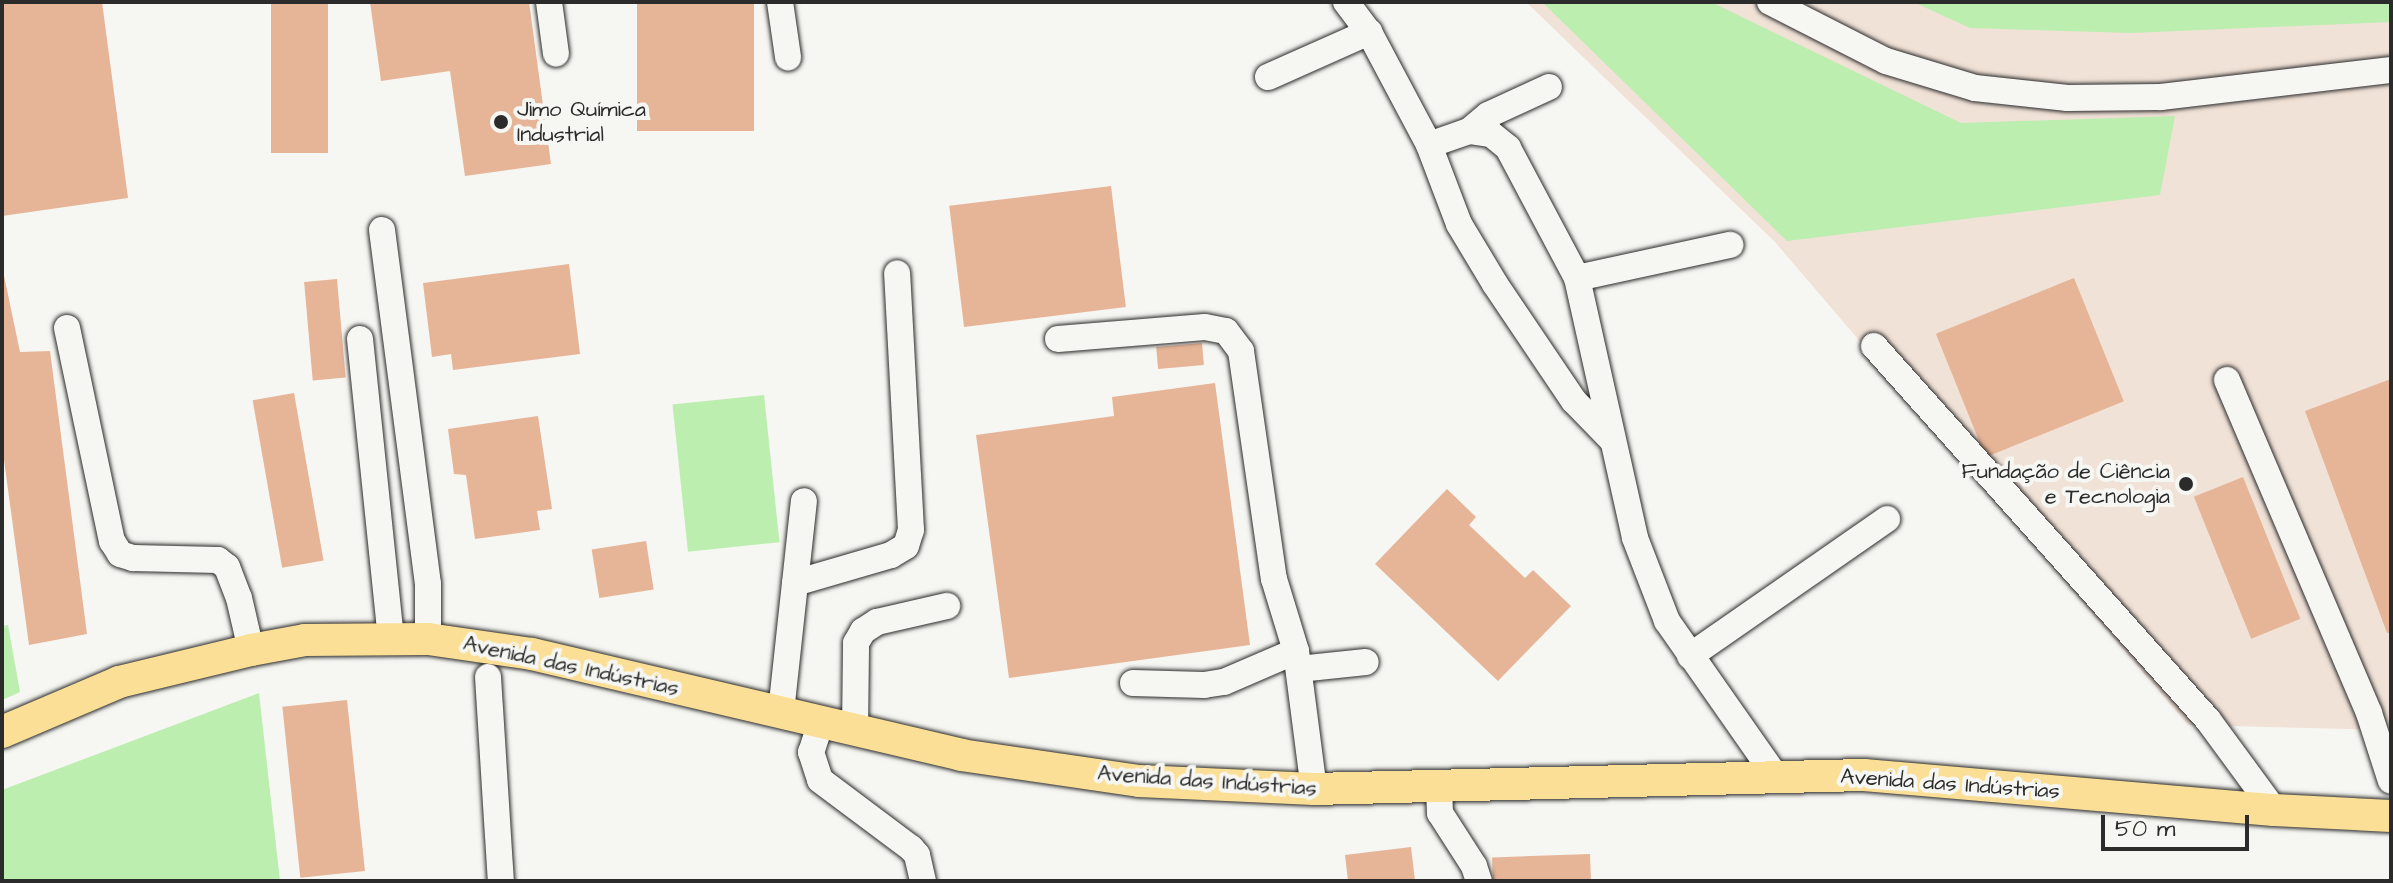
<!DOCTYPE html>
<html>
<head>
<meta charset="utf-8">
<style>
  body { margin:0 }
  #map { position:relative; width:2393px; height:883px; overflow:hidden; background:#f6f6f2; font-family:"Architects Daughter",sans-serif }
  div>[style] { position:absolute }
  .built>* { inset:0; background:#f1e2d7 }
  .green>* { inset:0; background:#bbeeaf; transform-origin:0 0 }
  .building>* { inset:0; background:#e6b497; transform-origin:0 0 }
  .roads { filter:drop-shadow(0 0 2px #2b2b2b) drop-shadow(0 0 2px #2b2b2b) }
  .minor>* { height:26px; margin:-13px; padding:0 13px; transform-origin:13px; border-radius:13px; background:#f6f6f2 }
  .major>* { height:32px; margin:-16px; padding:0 16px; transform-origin:16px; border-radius:16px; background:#fbdf96 }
  .dots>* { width:22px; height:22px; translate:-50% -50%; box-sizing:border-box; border:4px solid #f6f6f2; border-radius:50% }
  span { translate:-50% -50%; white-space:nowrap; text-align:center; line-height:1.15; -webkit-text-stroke:8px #f6f6f2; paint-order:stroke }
  .poi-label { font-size:22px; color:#2b2b2b }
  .left { translate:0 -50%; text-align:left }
  .right { translate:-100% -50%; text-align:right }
  .street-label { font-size:22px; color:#2b2b2b }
  .frame { position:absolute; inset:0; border:4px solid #2b2b2b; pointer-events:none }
  .scale { position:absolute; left:2101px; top:815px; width:148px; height:36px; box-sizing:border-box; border:4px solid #2b2b2b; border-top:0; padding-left:10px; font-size:24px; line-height:28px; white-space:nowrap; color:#2b2b2b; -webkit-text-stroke:6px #f6f6f2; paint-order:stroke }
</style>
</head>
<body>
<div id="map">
  <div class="built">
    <i style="clip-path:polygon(1526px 2px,2391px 2px,2391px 730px,2188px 725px,1775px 242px)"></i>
  </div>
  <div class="green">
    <i style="clip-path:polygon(1542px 2px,1711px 2px,1961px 123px,2175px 116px,2160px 195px,1787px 241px)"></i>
    <i style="clip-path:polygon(1913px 2px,2391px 2px,2391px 22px,2131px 33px,1970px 28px)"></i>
    <i style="left:764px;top:395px;width:148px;height:92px;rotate:84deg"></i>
    <i style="clip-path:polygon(8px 625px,20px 692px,2px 700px,2px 626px)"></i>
    <i style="clip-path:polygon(259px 693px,280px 881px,2px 881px,2px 790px)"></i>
  </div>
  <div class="building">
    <i style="clip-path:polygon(2px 2px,102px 2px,128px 198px,2px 216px)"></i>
    <i style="left:271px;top:2px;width:57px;height:151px"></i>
    <i style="clip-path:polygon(370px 2px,529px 2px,551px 164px,465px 176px,450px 71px,381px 81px)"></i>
    <i style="left:637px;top:2px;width:117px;height:129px"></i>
    <i style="left:1111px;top:186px;width:122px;height:163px;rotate:83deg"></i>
    <i style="clip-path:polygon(569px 264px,580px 354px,453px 370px,451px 354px,432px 357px,423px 283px)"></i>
    <i style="clip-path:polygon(2px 266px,20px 352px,50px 351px,87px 634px,29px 645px,2px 445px)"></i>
    <i style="left:2074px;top:278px;width:133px;height:149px;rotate:68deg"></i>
    <i style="left:337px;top:279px;width:99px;height:33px;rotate:85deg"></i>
    <i style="left:1202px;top:343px;width:22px;height:46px;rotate:85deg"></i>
    <i style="clip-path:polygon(2391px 379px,2391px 632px,2387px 633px,2305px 411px)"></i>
    <i style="clip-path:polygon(1215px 383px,1250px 645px,1009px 678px,976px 435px,1114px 416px,1112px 397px)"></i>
    <i style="left:294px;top:393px;width:170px;height:42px;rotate:80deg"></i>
    <i style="clip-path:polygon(538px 416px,552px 509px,537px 511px,540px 530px,475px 539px,466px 475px,454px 474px,448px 429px)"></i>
    <i style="left:2243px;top:477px;width:153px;height:53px;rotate:68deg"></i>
    <i style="clip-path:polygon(1447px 489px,1476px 517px,1469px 525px,1525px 578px,1533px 570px,1571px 606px,1498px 681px,1375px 564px)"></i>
    <i style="left:646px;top:541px;width:49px;height:55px;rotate:81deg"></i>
    <i style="left:347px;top:700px;width:172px;height:65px;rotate:84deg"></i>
    <i style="clip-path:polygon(1411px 847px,1415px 881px,1348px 881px,1345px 855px)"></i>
    <i style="left:1590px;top:854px;width:27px;height:98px;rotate:88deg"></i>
  </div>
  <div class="roads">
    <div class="minor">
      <i style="left:549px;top:2px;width:52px;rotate:82.3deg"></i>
      <i style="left:780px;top:2px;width:56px;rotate:81.7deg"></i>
      <i style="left:1346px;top:2px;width:38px;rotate:53deg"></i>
      <i style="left:1369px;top:32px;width:128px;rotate:62deg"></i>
      <i style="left:1429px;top:145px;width:42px;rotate:-19.3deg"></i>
      <i style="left:1469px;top:131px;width:22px;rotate:8deg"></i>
      <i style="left:1491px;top:134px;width:22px;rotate:39deg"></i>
      <i style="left:1508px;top:148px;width:147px;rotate:62deg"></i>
      <i style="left:1577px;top:278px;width:266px;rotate:77.4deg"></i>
      <i style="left:1635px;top:538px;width:89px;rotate:68.9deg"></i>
      <i style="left:1667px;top:621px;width:192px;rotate:55deg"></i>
      <i style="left:1770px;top:2px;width:130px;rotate:27deg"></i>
      <i style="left:1886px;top:61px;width:93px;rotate:16.9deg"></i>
      <i style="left:1975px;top:88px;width:93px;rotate:6.2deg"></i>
      <i style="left:2067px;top:98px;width:94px;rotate:-0.6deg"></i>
      <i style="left:2161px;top:97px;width:232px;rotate:-6.7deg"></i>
      <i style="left:1268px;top:77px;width:111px;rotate:-24deg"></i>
      <i style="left:1469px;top:131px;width:25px;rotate:-40deg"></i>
      <i style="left:1488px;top:115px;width:67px;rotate:-24.7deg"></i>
      <i style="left:1429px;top:145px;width:85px;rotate:69.2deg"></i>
      <i style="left:1459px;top:224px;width:70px;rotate:59deg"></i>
      <i style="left:1495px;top:284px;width:141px;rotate:56deg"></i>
      <i style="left:1574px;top:401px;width:54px;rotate:45.7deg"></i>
      <i style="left:382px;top:230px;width:357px;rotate:82.6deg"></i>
      <i style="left:428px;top:584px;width:55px;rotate:90deg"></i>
      <i style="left:1577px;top:278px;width:157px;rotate:-12.2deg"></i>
      <i style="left:67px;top:328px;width:218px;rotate:78.1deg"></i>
      <i style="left:112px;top:541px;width:15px;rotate:58deg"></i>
      <i style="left:120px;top:554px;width:14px;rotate:17deg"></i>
      <i style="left:133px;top:558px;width:85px;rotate:1.3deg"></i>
      <i style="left:218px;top:560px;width:11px;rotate:38deg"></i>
      <i style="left:227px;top:567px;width:33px;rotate:69deg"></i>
      <i style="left:239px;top:598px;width:53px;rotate:77deg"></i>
      <i style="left:360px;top:339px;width:302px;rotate:84.1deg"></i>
      <i style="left:1058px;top:339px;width:147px;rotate:-4.7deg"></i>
      <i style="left:1205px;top:327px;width:21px;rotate:11deg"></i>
      <i style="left:1226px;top:331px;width:25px;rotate:53deg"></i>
      <i style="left:1241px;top:351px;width:230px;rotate:81.8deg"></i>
      <i style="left:1274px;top:579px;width:75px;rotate:73deg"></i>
      <i style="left:1296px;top:651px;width:139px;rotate:82.6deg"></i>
      <i style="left:1874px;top:346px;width:501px;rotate:48.23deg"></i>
      <i style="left:2208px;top:720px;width:112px;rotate:53.7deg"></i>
      <i style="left:2227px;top:380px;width:362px;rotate:66.9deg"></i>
      <i style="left:2369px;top:713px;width:71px;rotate:72.1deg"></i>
      <i style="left:795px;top:583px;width:100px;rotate:-16.3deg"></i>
      <i style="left:891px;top:555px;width:17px;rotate:-31deg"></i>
      <i style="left:906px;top:546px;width:17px;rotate:-73deg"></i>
      <i style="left:911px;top:530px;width:257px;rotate:-93.1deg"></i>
      <i style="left:1690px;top:656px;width:240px;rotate:-34.8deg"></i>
      <i style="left:1299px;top:669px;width:67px;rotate:-6deg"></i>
      <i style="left:488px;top:677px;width:204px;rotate:86.4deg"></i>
      <i style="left:1133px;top:683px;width:71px;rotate:1.6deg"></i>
      <i style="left:1204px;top:685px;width:20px;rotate:-9deg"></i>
      <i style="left:1224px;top:682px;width:78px;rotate:-23.3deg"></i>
      <i style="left:781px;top:712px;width:212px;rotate:-83.8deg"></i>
      <i style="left:821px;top:722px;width:32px;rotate:108deg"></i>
      <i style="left:811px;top:752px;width:29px;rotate:72deg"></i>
      <i style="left:820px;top:780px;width:114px;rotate:36.8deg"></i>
      <i style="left:911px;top:848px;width:9px;rotate:49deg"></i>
      <i style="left:917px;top:855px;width:27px;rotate:77deg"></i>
      <i style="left:855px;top:730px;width:87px;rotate:-89.3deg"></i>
      <i style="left:856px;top:643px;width:14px;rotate:-60deg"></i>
      <i style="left:863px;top:631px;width:17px;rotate:-33deg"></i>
      <i style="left:877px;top:622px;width:72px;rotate:-12.9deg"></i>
      <i style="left:1439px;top:786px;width:27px;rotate:88deg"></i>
      <i style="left:1440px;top:813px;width:63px;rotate:57.3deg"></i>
      <i style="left:1474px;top:866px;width:16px;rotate:72deg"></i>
    </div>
    <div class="major">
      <i style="left:2px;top:732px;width:127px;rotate:-23.1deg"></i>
      <i style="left:119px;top:682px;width:136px;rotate:-13.6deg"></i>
      <i style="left:251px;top:650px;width:55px;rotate:-10.5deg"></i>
      <i style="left:305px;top:640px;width:123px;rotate:-0.5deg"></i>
      <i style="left:428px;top:639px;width:105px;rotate:8.2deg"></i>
      <i style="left:532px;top:654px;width:441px;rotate:13.2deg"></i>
      <i style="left:961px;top:755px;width:180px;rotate:8.3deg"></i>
      <i style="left:1139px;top:781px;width:175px;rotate:2.6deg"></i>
      <i style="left:1314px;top:789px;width:550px;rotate:-1.46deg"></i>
      <i style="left:1864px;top:775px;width:411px;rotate:4.9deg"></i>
      <i style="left:2274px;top:810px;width:117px;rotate:2.9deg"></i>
    </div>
  </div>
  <div class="dots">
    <i style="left:501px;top:122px;background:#2b2b2b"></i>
    <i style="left:2186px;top:484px;background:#2b2b2b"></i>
  </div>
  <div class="poi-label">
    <span class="left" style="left:517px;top:122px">Jimo Química<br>Industrial</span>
    <span class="right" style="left:2170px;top:484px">Fundação de Ciência<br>e Tecnologia</span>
  </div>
  <div class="street-label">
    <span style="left:571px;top:666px;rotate:12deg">Avenida das Indústrias</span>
    <span style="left:1207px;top:781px;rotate:4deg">Avenida das Indústrias</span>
    <span style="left:1950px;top:784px;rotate:4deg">Avenida das Indústrias</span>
  </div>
  <div class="frame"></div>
  <div class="scale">50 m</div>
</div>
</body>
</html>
